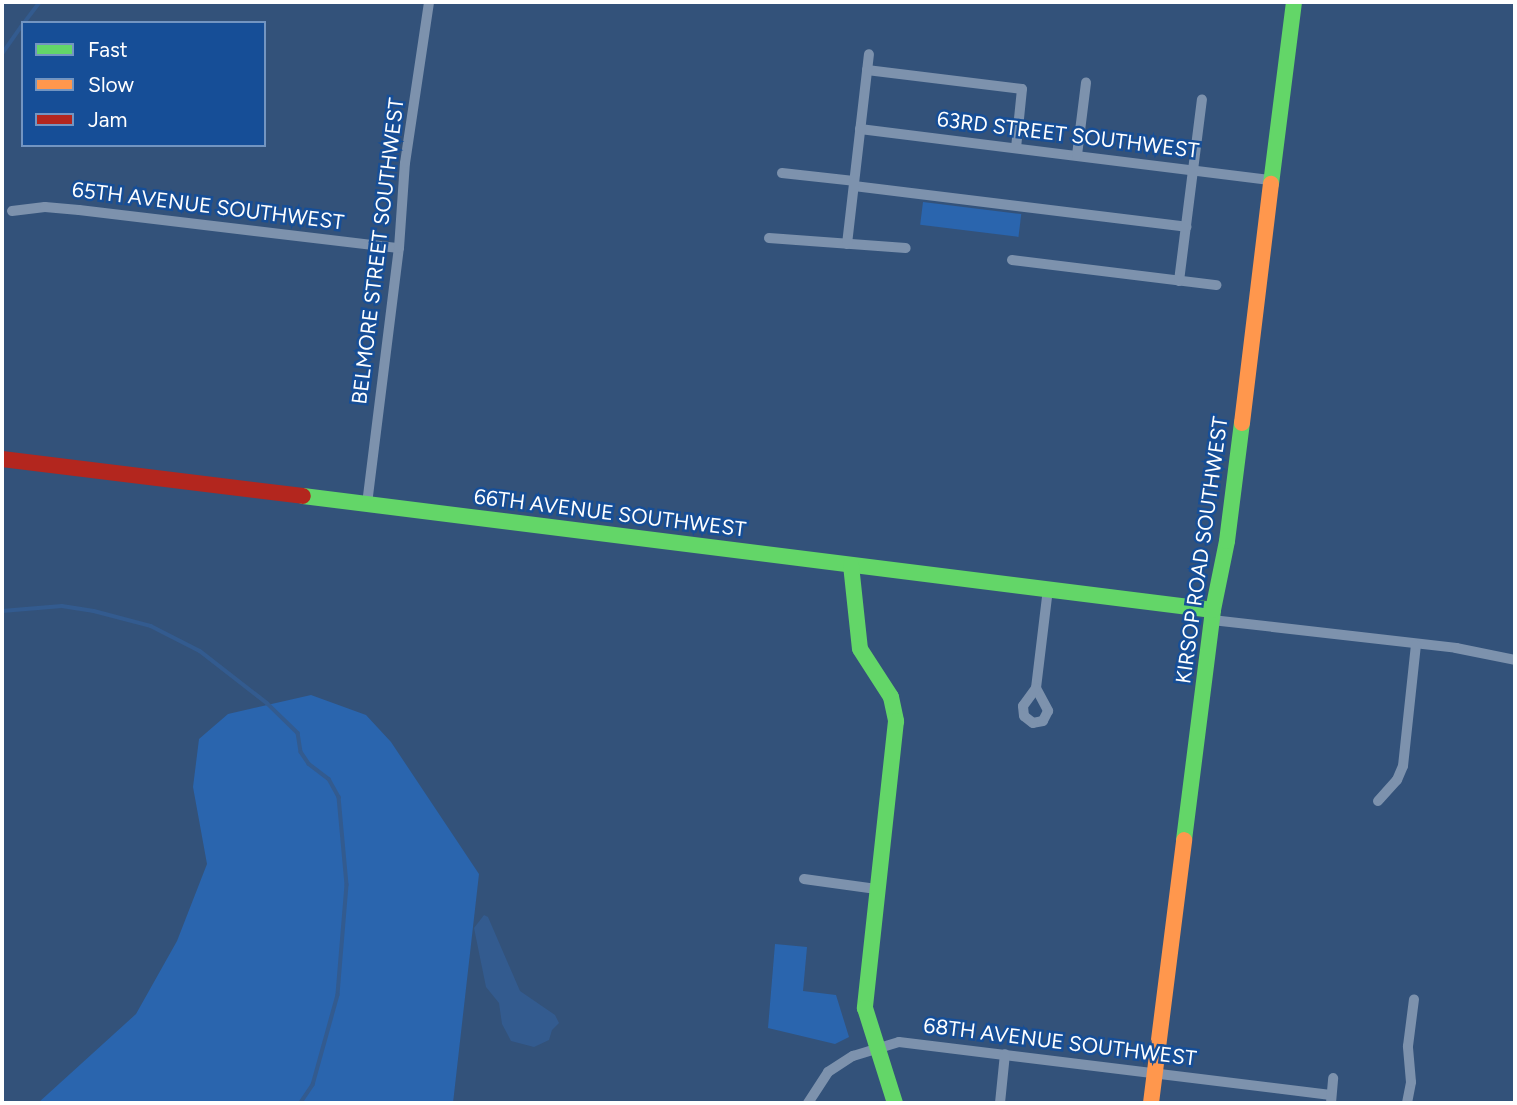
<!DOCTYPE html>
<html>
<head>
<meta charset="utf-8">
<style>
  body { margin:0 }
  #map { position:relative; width:1517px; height:1105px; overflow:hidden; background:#33527a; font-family:Figtree,sans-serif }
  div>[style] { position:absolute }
  .green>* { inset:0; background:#2a65ae; transform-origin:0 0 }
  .water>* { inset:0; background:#335b8f }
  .stream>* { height:3.5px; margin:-1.75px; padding:0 1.75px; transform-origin:1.75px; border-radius:1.75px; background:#335b8f }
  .street>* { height:10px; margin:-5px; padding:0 5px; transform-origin:5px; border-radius:5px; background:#7d92ad }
  .fast>* { height:16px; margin:-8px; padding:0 8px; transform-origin:8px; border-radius:8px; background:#63d668 }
  .slow>* { height:16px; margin:-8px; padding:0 8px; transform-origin:8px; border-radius:8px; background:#ff974d }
  .jam>* { height:16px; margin:-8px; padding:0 8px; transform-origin:8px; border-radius:8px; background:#b3261e }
  span { translate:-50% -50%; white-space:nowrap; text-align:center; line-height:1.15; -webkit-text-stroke:5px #164e97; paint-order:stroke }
  .street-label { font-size:21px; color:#fff }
  .frame { position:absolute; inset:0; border:4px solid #fff; pointer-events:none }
  .legend { position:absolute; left:21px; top:21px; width:245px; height:126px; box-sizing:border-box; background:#164e97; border:2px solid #7395c1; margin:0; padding:9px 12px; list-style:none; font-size:21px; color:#fff }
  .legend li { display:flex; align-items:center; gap:14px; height:35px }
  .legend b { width:35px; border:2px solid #7395c1 }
</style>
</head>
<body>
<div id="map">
  <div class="green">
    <i style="left:923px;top:202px;width:99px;height:23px;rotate:7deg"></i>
    <i style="clip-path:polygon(311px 695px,366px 715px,391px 742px,479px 874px,453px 1103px,38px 1103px,136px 1014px,177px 941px,207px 864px,193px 787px,199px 739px,228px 714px)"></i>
    <i style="clip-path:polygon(775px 944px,807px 947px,803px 991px,836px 995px,849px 1037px,835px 1044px,768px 1028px)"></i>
  </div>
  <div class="water">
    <i style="clip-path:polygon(484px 915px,488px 917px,520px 991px,555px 1015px,559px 1023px,552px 1030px,549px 1040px,534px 1047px,511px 1041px,502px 1024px,499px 1003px,486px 987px,474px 928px)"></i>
  </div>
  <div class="stream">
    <i style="left:24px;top:23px;width:26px;rotate:-53deg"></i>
    <i style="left:2px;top:54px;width:37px;rotate:-55deg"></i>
    <i style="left:2px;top:611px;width:60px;rotate:-4.8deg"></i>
    <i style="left:62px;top:606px;width:32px;rotate:9deg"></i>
    <i style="left:94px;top:611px;width:59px;rotate:14.7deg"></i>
    <i style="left:151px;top:626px;width:55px;rotate:27deg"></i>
    <i style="left:200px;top:651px;width:85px;rotate:37.8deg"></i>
    <i style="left:267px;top:703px;width:43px;rotate:44.1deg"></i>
    <i style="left:298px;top:733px;width:19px;rotate:81deg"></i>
    <i style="left:301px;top:752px;width:14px;rotate:56deg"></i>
    <i style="left:309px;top:764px;width:25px;rotate:37deg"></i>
    <i style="left:329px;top:779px;width:21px;rotate:61deg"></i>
    <i style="left:339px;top:797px;width:88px;rotate:84.8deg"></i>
    <i style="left:347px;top:885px;width:110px;rotate:94.7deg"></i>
    <i style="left:338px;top:995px;width:93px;rotate:105.5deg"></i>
    <i style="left:313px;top:1085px;width:22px;rotate:124deg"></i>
  </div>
  <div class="street">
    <i style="left:867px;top:70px;width:156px;rotate:7deg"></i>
    <i style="left:1022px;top:89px;width:59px;rotate:95.8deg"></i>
    <i style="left:860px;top:129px;width:415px;rotate:7.1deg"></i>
    <i style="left:1077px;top:155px;width:73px;rotate:-82.9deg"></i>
    <i style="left:782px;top:173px;width:72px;rotate:6.3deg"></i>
    <i style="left:854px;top:186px;width:335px;rotate:7deg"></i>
    <i style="left:12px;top:211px;width:33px;rotate:-7deg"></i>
    <i style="left:45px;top:207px;width:34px;rotate:5deg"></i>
    <i style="left:79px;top:210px;width:322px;rotate:6.8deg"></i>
    <i style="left:769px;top:238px;width:137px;rotate:4.2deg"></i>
    <i style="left:847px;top:244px;width:191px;rotate:-83.4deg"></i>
    <i style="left:1012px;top:260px;width:206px;rotate:7deg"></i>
    <i style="left:1179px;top:281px;width:183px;rotate:-82.8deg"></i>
    <i style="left:367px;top:504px;width:258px;rotate:-82.9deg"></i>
    <i style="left:399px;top:248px;width:85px;rotate:-86deg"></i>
    <i style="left:405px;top:163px;width:163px;rotate:-81.5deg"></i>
    <i style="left:1212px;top:620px;width:246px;rotate:6.5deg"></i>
    <i style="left:1456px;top:648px;width:60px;rotate:11.5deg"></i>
    <i style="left:1036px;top:688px;width:100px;rotate:-83.1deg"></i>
    <i style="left:1036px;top:688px;width:26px;rotate:62deg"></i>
    <i style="left:1048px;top:711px;width:11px;rotate:117deg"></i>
    <i style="left:1043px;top:721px;width:10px;rotate:169deg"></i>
    <i style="left:1033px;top:723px;width:11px;rotate:-142deg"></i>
    <i style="left:1024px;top:716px;width:10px;rotate:-96deg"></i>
    <i style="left:1023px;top:706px;width:22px;rotate:-54deg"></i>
    <i style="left:1378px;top:801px;width:28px;rotate:-48deg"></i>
    <i style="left:1397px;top:780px;width:15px;rotate:-67deg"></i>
    <i style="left:1403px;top:766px;width:122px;rotate:-83.9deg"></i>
    <i style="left:804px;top:879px;width:73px;rotate:7.9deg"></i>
    <i style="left:808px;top:1103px;width:37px;rotate:-57deg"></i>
    <i style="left:828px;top:1072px;width:30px;rotate:-33deg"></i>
    <i style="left:853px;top:1056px;width:48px;rotate:-16.9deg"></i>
    <i style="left:899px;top:1042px;width:435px;rotate:7deg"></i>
    <i style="left:1000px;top:1103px;width:49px;rotate:-84.2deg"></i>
    <i style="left:1331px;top:1103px;width:25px;rotate:-85deg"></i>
    <i style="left:1407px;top:1103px;width:21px;rotate:-79deg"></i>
    <i style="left:1411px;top:1082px;width:36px;rotate:-95deg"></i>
    <i style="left:1408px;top:1046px;width:47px;rotate:-82.7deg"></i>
  </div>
  <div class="fast">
    <i style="left:1271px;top:184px;width:183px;rotate:-82.8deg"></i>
    <i style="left:303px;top:496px;width:917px;rotate:7.14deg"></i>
    <i style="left:851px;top:565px;width:84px;rotate:83.9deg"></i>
    <i style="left:860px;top:649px;width:57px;rotate:57.1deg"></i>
    <i style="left:891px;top:697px;width:25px;rotate:78deg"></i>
    <i style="left:896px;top:721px;width:289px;rotate:96.2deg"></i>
    <i style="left:865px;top:1008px;width:100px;rotate:72.5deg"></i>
    <i style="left:1184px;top:840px;width:232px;rotate:-82.8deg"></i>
    <i style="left:1213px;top:610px;width:70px;rotate:-78.5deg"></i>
    <i style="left:1227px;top:541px;width:119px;rotate:-82.8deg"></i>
  </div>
  <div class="slow">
    <i style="left:1242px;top:423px;width:241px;rotate:-83.1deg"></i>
    <i style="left:1151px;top:1103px;width:265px;rotate:-82.8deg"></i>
  </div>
  <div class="jam">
    <i style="left:2px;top:459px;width:303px;rotate:7deg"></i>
  </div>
  <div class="street-label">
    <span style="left:1068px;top:135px;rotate:7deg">63RD STREET SOUTHWEST</span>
    <span style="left:208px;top:206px;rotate:7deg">65TH AVENUE SOUTHWEST</span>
    <span style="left:378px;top:251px;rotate:-83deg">BELMORE STREET SOUTHWEST</span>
    <span style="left:610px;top:513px;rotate:7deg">66TH AVENUE SOUTHWEST</span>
    <span style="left:1202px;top:550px;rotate:-82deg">KIRSOP ROAD SOUTHWEST</span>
    <span style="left:1060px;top:1042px;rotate:7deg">68TH AVENUE SOUTHWEST</span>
  </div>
  <div class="frame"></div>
  <ul class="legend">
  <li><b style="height:9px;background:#63d668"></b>Fast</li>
  <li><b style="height:9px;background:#ff974d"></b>Slow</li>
  <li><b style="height:9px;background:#b3261e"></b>Jam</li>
  </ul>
</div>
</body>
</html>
